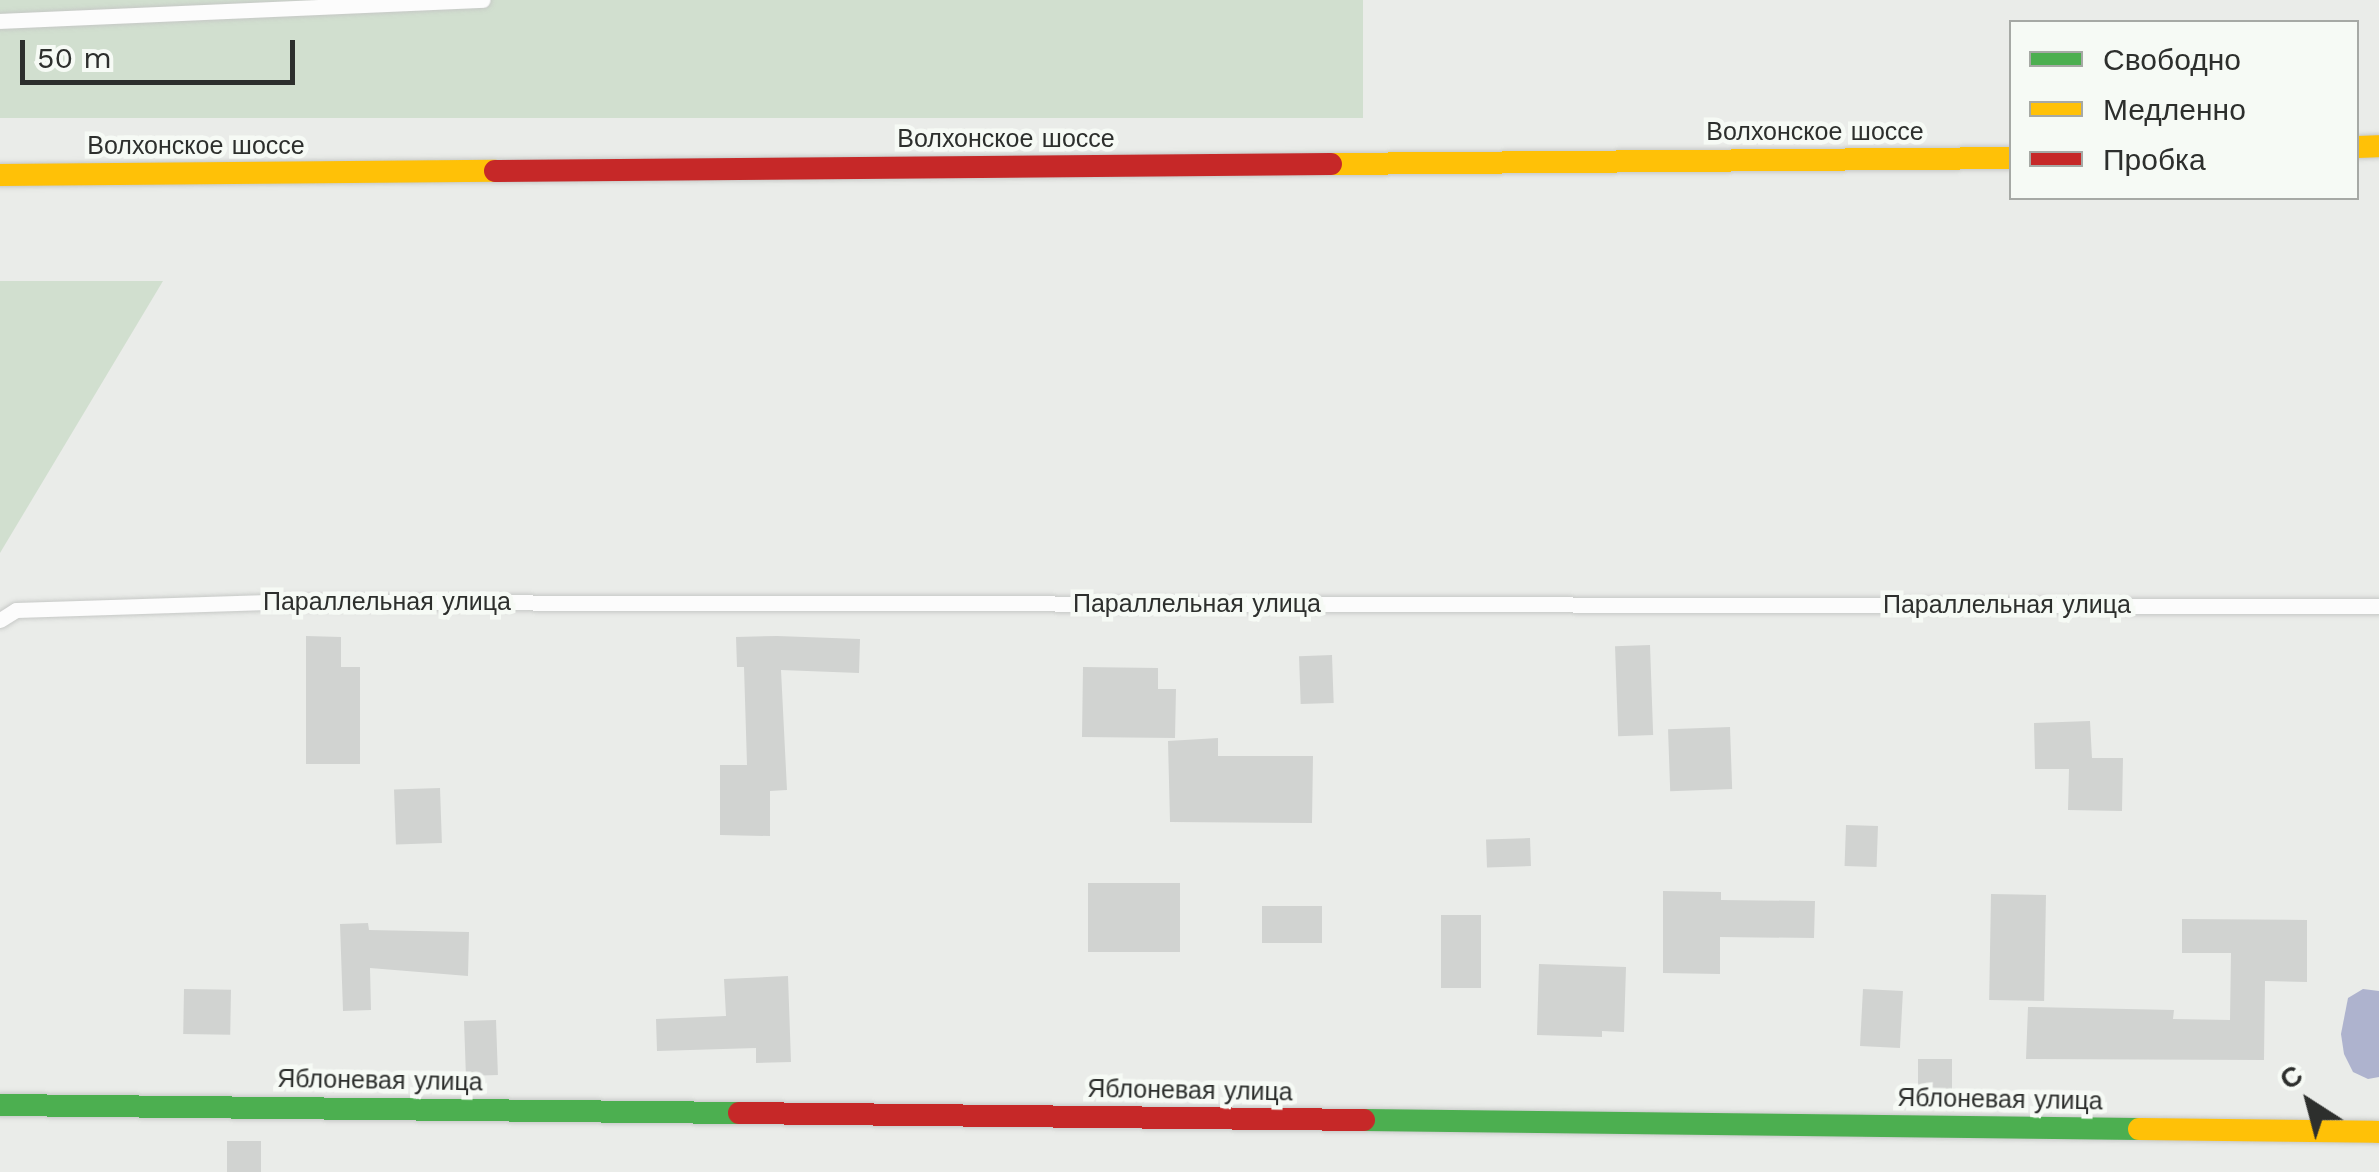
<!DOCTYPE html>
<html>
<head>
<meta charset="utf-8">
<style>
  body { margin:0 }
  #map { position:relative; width:2379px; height:1172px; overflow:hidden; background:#eaece9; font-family:"Work Sans",sans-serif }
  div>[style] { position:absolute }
  .green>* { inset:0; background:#d1dfcf; transform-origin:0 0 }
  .water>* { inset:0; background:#aeb3ce }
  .building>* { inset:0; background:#d1d3d1; transform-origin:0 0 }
  .roads { filter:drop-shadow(0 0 2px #c6c8c6) drop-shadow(0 0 2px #c6c8c6) }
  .lane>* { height:15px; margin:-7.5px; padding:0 7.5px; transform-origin:7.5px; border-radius:7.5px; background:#fcfcfc }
  .fast>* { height:22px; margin:-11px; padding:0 11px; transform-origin:11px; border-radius:11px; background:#4caf50 }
  .slow>* { height:22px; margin:-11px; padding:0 11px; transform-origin:11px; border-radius:11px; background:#ffc107 }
  .jam>* { height:22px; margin:-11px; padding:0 11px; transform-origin:11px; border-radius:11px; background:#c62828 }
  span { translate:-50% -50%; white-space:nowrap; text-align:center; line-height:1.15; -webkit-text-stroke:9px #f6faf5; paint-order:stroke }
  .street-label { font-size:25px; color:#2d2f2d }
  .legend { position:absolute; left:2009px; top:20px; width:350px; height:180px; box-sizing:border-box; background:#f6faf5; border:2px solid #a6a9a5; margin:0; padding:12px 18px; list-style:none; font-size:30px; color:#2d2f2d }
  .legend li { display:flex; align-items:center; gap:20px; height:50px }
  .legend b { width:50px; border:2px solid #a6a9a5 }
  .north { position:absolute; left:2259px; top:1052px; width:100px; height:100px; -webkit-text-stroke:8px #f6faf5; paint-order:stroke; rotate:324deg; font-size:28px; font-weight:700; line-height:40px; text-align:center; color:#2d2f2d }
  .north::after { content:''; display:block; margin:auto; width:35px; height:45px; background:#2d2f2d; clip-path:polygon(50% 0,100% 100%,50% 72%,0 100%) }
  .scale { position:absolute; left:20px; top:40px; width:275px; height:45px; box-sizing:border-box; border:5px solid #2d2f2d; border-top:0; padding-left:12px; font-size:30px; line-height:35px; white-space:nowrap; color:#2d2f2d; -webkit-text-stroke:8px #f6faf5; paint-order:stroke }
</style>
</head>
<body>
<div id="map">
  <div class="green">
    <i style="left:0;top:0;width:1363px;height:118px"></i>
    <i style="clip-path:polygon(0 281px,163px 281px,0 553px)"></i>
  </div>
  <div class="water">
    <i style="clip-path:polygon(2363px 989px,2379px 991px,2379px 1077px,2368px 1079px,2353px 1072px,2344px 1054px,2341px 1034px,2348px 998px)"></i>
  </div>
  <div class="building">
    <i style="clip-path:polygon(306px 636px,341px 637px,341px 667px,360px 667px,360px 764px,306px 764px)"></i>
    <i style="clip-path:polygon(777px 636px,860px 639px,859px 673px,781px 670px,787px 790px,770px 791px,770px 836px,720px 835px,720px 765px,747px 765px,744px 667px,737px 667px,736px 637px)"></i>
    <i style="left:1650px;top:645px;width:90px;height:35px;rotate:88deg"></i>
    <i style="left:1332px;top:655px;width:48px;height:33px;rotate:88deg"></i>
    <i style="clip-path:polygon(1083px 667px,1158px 668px,1158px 689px,1176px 689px,1175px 738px,1082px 737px)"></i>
    <i style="clip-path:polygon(2090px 721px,2092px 758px,2123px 758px,2122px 811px,2068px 810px,2069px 769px,2035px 769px,2034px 723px)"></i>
    <i style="left:1730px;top:727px;width:62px;height:62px;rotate:88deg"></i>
    <i style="clip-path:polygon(1218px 738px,1218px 756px,1313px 756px,1312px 823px,1170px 822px,1168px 741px)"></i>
    <i style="left:440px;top:788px;width:55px;height:46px;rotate:88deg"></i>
    <i style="left:1846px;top:825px;width:32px;height:41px;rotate:2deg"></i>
    <i style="left:1530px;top:838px;width:28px;height:44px;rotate:88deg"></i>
    <i style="left:1088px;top:883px;width:92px;height:69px"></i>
    <i style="clip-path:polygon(1663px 891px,1721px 892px,1721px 900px,1815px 901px,1814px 938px,1720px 937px,1720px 974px,1663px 973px)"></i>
    <i style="left:1991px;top:894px;width:55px;height:106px;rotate:1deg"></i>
    <i style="left:1262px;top:906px;width:60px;height:37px"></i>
    <i style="left:1481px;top:915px;width:73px;height:40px;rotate:90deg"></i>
    <i style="clip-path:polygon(2182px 919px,2307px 920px,2307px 982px,2265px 981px,2264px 1060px,2026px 1059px,2028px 1007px,2174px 1010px,2173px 1019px,2230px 1020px,2231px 953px,2182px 953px)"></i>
    <i style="clip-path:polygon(368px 923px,369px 930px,469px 932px,468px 976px,370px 968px,371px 1010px,343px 1011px,340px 924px)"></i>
    <i style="clip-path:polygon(1539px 964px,1626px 967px,1624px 1032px,1602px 1031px,1602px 1037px,1537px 1035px)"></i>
    <i style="clip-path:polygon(788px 976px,791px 1062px,756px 1063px,756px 1048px,657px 1051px,656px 1019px,726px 1016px,724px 979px)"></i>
    <i style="left:184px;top:989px;width:47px;height:45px;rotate:1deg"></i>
    <i style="left:1863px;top:989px;width:40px;height:57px;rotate:3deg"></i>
    <i style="left:496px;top:1020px;width:55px;height:32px;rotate:88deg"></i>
    <i style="left:1918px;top:1059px;width:34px;height:31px"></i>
    <i style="left:227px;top:1141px;width:34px;height:31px"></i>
  </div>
  <div class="roads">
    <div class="lane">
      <i style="left:0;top:21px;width:483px;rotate:-2.5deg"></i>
      <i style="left:0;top:620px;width:19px;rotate:-32deg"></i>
      <i style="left:16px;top:610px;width:252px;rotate:-1.8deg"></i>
      <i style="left:268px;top:602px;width:2111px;rotate:0.11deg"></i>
    </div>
    <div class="fast">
      <i style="left:0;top:1105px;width:739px;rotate:0.62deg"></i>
      <i style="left:1364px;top:1120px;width:775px;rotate:0.67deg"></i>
    </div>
    <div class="slow">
      <i style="left:2356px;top:147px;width:23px;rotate:-2deg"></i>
      <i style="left:1331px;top:164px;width:681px;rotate:-0.5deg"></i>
      <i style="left:0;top:175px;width:495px;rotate:-0.5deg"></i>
      <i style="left:2139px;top:1129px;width:240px;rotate:0.7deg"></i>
    </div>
    <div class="jam">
      <i style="left:495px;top:171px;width:836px;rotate:-0.48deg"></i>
      <i style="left:739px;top:1113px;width:625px;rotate:0.64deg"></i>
    </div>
  </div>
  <div class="street-label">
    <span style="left:1815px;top:132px">Волхонское шоссе</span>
    <span style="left:1006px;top:139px">Волхонское шоссе</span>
    <span style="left:196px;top:146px">Волхонское шоссе</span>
    <span style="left:387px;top:602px">Параллельная улица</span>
    <span style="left:1197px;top:604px">Параллельная улица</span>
    <span style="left:2007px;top:605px">Параллельная улица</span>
    <span style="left:380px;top:1081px;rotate:1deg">Яблоневая улица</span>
    <span style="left:1190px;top:1091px;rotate:1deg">Яблоневая улица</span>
    <span style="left:2000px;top:1100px;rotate:1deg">Яблоневая улица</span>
  </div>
  <ul class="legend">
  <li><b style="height:12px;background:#4caf50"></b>Свободно</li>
  <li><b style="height:12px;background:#ffc107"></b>Медленно</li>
  <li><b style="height:12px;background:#c62828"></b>Пробка</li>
  </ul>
  <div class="north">С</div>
  <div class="scale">50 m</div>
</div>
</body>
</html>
